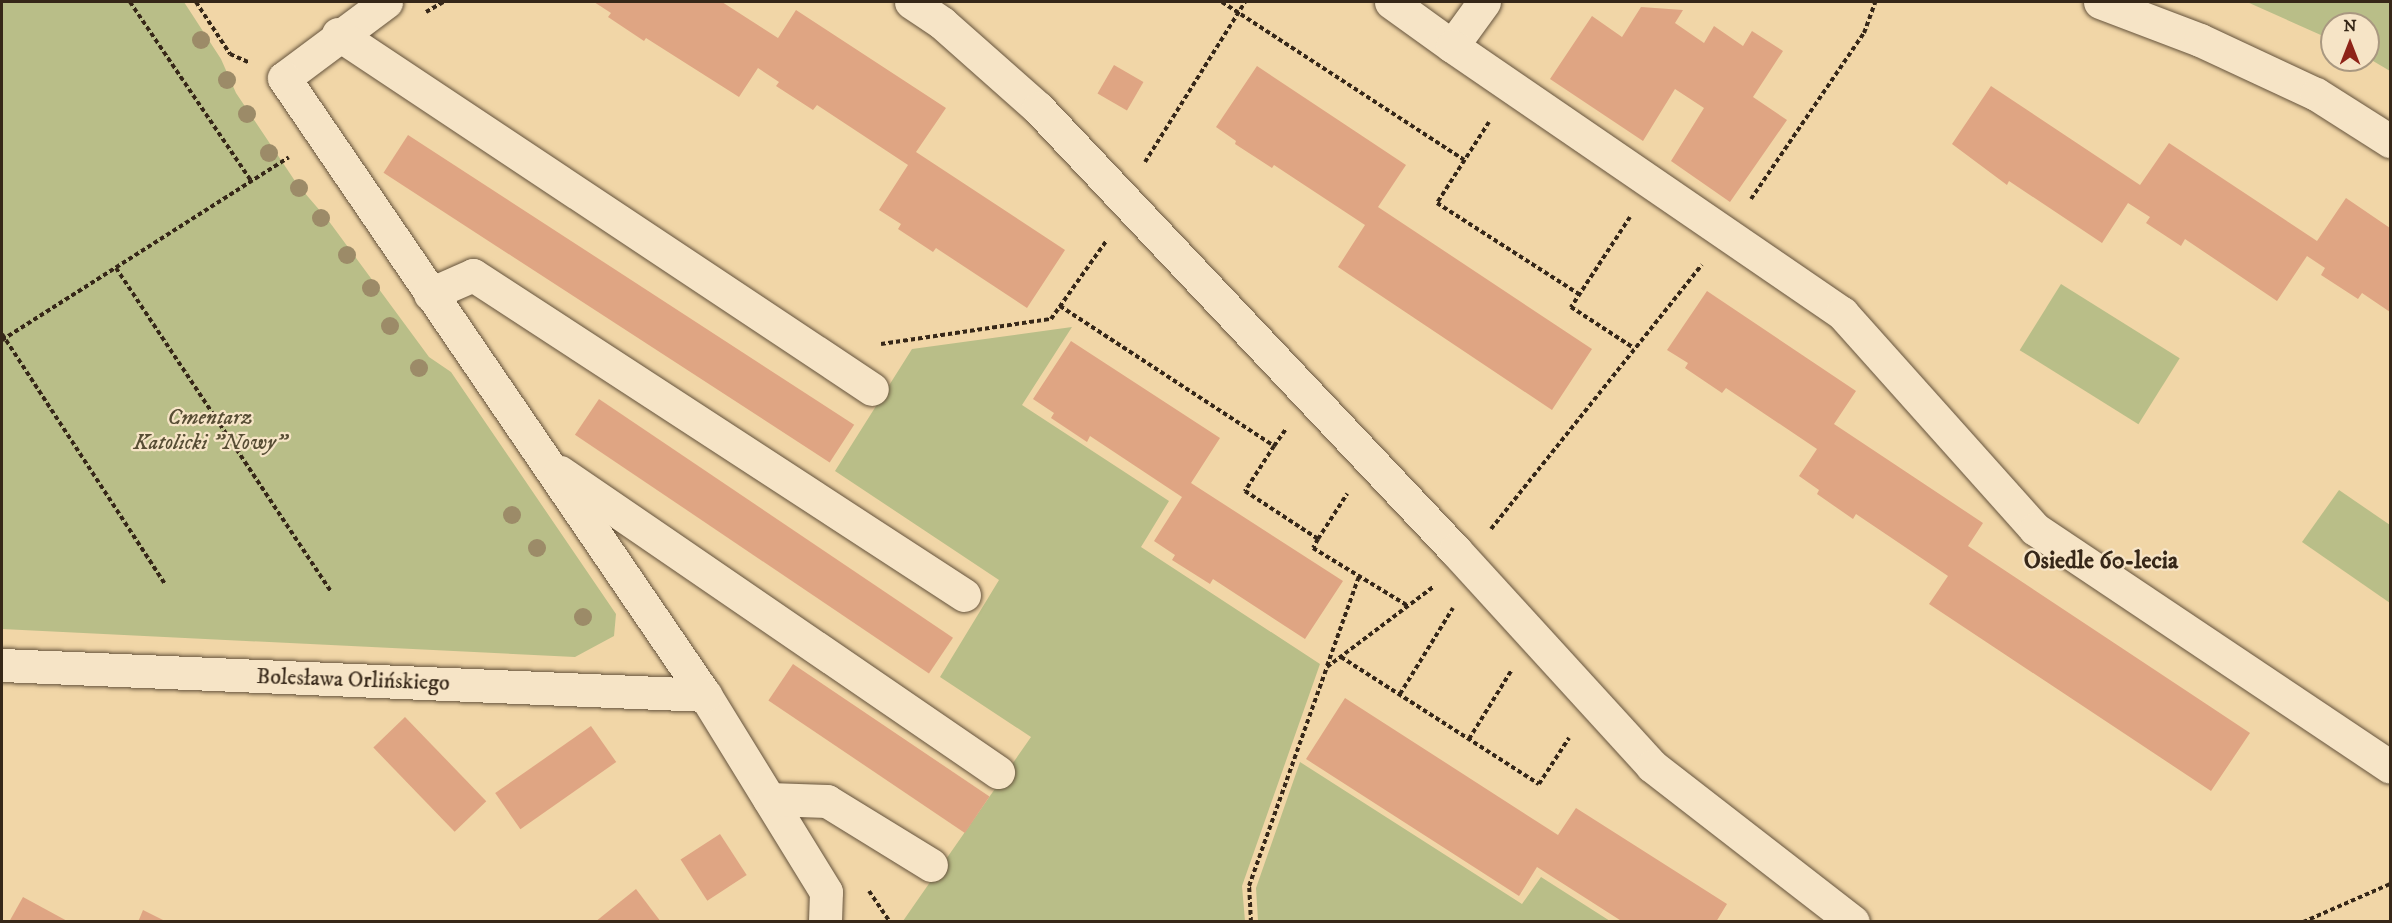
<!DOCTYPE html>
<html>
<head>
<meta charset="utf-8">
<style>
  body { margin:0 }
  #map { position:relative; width:2392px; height:923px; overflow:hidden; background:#f1d6a7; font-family:"IM FELL DW Pica",serif }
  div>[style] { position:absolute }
  .green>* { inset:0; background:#b9be88; transform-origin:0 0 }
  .building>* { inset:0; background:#dfa583; transform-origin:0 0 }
  .path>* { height:4px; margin-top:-2px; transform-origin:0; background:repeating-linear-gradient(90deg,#362718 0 4.5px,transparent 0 7.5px) }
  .roads { filter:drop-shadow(0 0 2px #65533c) drop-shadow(0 0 2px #65533c) }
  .minor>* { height:33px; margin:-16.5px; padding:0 16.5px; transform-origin:16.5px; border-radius:16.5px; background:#f6e4c6 }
  .trees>* { width:18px; height:18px; margin:-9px; border-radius:50%; background:#9c8b68 }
  span { translate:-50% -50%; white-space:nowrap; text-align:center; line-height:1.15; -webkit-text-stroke:4.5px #f6e4c6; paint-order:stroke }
  .park-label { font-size:22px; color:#574d34; font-style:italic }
  .street-label { font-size:22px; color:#362718 }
  .neighbourhood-label { font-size:24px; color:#362718; font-weight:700 }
  .frame { position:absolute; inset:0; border:3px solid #362718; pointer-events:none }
  .north { position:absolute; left:2320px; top:12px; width:60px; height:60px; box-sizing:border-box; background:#f6e4c6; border:2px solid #a99880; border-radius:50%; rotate:0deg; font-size:16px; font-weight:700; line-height:24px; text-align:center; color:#362718 }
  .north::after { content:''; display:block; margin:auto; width:21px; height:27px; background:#8f2418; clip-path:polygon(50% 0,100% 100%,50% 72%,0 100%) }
</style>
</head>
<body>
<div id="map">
  <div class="green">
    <i style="clip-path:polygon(2px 2px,184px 2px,221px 59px,236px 93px,297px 184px,328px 220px,429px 357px,451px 372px,616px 614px,614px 636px,575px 657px,2px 629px)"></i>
    <i style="clip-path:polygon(2247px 2px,2390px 2px,2390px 71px,2368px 58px,2368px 24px,2332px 24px,2332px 40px)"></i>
    <i style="left:2061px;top:284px;width:140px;height:78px;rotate:32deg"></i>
    <i style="clip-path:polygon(1072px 327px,1022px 405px,1169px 501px,1141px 547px,1320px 664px,1242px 886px,1245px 921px,903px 921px,1031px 737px,940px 677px,999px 580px,835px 471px,912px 349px)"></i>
    <i style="clip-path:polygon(2339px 490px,2390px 525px,2390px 603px,2302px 542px)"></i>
    <i style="clip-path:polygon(1300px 762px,1522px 904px,1541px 877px,1610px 921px,1258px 921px,1256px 888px)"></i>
  </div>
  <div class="building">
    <i style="clip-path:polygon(594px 2px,722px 2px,778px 38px,796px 10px,946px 108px,916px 152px,1065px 250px,1027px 308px,936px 248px,933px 252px,898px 229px,901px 224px,879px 210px,908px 165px,817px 105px,813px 110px,776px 86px,779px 82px,758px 68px,739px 97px,646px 38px,644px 41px,608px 17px,611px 13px)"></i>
    <i style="clip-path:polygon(1641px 7px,1683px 10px,1675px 23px,1704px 43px,1714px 26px,1743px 46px,1752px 31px,1783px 51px,1753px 97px,1787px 120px,1730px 202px,1671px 161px,1704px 108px,1675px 89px,1643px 141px,1550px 79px,1592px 16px,1622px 37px)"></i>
    <i style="left:1114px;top:65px;width:34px;height:33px;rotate:30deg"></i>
    <i style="clip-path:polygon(1257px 66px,1406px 165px,1378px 207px,1592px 349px,1552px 410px,1338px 267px,1365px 225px,1274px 165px,1272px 168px,1235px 144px,1236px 141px,1216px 127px)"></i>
    <i style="clip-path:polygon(1991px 86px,2140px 185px,2169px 143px,2317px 241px,2346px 198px,2390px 228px,2390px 312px,2362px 293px,2358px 299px,2321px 275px,2325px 268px,2307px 256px,2277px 301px,2185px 239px,2181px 246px,2146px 223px,2150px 217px,2128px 203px,2102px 243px,2009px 181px,2007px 185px,1952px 144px)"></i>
    <i style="left:408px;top:135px;width:532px;height:45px;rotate:33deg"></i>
    <i style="clip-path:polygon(1707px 291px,1856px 391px,1834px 424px,1983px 523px,1968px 546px,2250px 733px,2211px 791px,1929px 604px,1948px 576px,1856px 514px,1853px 519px,1817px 494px,1819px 490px,1799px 476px,1817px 449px,1726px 388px,1722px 393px,1685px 368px,1688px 363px,1667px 350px)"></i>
    <i style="clip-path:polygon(1071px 341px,1220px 438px,1191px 483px,1343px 581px,1305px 639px,1213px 579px,1210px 584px,1172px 560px,1175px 555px,1154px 541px,1182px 497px,1090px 436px,1087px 442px,1051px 418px,1054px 413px,1033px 399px)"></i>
    <i style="left:599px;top:399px;width:427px;height:43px;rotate:34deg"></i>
    <i style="left:793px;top:664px;width:237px;height:44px;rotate:34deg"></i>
    <i style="clip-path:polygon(1345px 698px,1558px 835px,1576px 808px,1727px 904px,1716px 922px,1623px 922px,1537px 867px,1519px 896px,1306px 759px)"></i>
    <i style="left:405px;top:717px;width:117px;height:44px;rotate:46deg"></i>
    <i style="left:591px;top:726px;width:44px;height:117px;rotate:55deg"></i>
    <i style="left:720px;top:834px;width:49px;height:47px;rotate:57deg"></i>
    <i style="clip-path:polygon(636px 889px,661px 922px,595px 922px)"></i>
    <i style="clip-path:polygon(23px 897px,69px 922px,9px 922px)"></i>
    <i style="clip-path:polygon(143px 910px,167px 922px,138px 922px)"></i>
  </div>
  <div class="path">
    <i style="left:130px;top:2px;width:216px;rotate:55.9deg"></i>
    <i style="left:196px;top:2px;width:62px;rotate:56.8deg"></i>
    <i style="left:230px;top:54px;width:20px;rotate:24deg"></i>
    <i style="left:1222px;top:2px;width:289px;rotate:33.1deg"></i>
    <i style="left:426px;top:12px;width:20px;rotate:-30deg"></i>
    <i style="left:1489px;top:122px;width:96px;rotate:122.7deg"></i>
    <i style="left:1437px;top:203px;width:169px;rotate:32.7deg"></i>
    <i style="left:1145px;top:162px;width:189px;rotate:-58deg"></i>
    <i style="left:1751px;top:199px;width:201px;rotate:-55.8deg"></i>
    <i style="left:1864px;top:33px;width:33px;rotate:-70deg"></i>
    <i style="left:1630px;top:217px;width:108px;rotate:123.2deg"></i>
    <i style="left:1571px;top:307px;width:75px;rotate:33.1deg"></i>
    <i style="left:116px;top:268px;width:388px;rotate:56.4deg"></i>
    <i style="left:1060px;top:306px;width:256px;rotate:33.2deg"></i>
    <i style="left:1274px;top:446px;width:21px;rotate:-55deg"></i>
    <i style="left:2px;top:334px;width:298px;rotate:56.9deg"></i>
    <i style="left:2px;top:340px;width:340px;rotate:-32.5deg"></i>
    <i style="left:881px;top:344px;width:172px;rotate:-8.4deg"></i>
    <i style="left:1051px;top:319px;width:97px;rotate:-54.7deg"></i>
    <i style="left:1274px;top:446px;width:54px;rotate:122.8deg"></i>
    <i style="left:1245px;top:491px;width:87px;rotate:33.3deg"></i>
    <i style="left:1318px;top:539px;width:54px;rotate:-57.2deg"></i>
    <i style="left:1491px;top:529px;width:338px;rotate:-51.4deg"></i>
    <i style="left:1318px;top:539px;width:10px;rotate:119deg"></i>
    <i style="left:1313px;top:548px;width:111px;rotate:31.4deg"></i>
    <i style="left:1341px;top:657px;width:235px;rotate:32.7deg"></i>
    <i style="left:1539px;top:784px;width:55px;rotate:-56.9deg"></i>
    <i style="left:1327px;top:666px;width:96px;rotate:-70.4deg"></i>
    <i style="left:1400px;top:694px;width:101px;rotate:-58.4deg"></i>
    <i style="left:1469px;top:739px;width:80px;rotate:-58.3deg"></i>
    <i style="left:869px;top:891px;width:37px;rotate:56deg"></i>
    <i style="left:1251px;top:922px;width:36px;rotate:-93deg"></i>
    <i style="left:1249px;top:886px;width:232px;rotate:-70.4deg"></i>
    <i style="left:1327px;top:667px;width:133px;rotate:-37deg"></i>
    <i style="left:2303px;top:922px;width:95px;rotate:-23.6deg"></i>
  </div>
  <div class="roads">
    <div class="minor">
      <i style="left:386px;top:2px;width:127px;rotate:143.3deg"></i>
      <i style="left:284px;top:78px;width:747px;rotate:55.69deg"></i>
      <i style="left:705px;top:695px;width:231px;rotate:58.4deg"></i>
      <i style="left:826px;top:892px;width:30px;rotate:92deg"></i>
      <i style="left:911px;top:2px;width:37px;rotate:34deg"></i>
      <i style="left:942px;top:23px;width:128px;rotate:41.5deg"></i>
      <i style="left:1038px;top:108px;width:608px;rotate:46.67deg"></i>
      <i style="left:1455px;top:550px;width:292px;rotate:47.6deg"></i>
      <i style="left:1652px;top:766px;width:254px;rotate:37.8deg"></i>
      <i style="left:1391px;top:2px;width:75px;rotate:35.8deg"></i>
      <i style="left:1484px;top:2px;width:54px;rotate:126deg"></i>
      <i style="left:1452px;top:46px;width:473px;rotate:34.4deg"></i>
      <i style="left:1842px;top:313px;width:290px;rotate:48.2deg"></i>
      <i style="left:2035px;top:529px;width:427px;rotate:33.8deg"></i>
      <i style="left:2100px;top:2px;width:107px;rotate:20.8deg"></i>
      <i style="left:2200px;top:40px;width:128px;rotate:25deg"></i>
      <i style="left:2316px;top:94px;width:88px;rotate:32.4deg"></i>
      <i style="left:338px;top:34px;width:641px;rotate:33.62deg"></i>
      <i style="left:430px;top:294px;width:47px;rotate:-23.8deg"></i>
      <i style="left:473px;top:275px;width:586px;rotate:33.09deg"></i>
      <i style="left:560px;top:472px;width:531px;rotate:34.41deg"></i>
      <i style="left:2px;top:665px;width:704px;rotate:2.44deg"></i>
      <i style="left:769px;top:799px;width:58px;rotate:2deg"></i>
      <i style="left:827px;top:801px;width:122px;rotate:31.6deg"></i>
    </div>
  </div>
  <div class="trees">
    <i style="left:201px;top:40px"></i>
    <i style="left:227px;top:80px"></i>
    <i style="left:247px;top:114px"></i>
    <i style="left:269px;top:153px"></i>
    <i style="left:299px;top:188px"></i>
    <i style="left:321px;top:218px"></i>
    <i style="left:347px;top:255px"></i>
    <i style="left:371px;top:288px"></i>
    <i style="left:390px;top:326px"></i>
    <i style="left:419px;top:368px"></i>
    <i style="left:512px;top:515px"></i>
    <i style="left:537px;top:548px"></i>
    <i style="left:583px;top:617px"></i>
  </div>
  <div class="park-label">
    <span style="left:210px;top:430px">Cmentarz<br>Katolicki "Nowy"</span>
  </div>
  <div class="street-label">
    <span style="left:353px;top:680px;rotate:2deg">Bolesława Orlińskiego</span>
  </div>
  <div class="neighbourhood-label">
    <span style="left:2101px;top:562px">Osiedle 60-lecia</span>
  </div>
  <div class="frame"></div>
  <div class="north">N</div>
</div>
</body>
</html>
